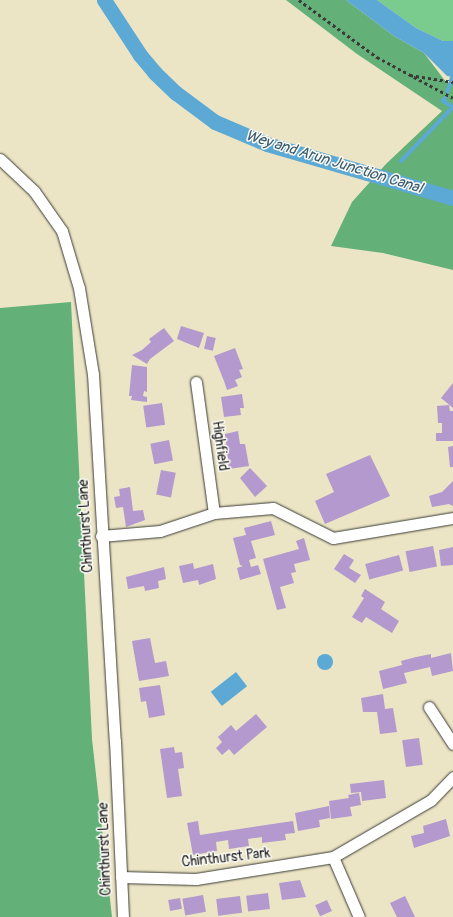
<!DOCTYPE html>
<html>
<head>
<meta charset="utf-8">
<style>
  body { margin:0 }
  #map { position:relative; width:453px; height:917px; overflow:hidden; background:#ebe5c5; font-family:Pangolin,sans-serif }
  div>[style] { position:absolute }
  .green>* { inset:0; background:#7acc8e }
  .forest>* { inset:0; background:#63b079 }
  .water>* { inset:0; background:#5ba9d4; transform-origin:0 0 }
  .round { border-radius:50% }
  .stream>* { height:4px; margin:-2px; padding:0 2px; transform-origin:2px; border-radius:2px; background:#5ba9d4 }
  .canal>* { height:15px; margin:-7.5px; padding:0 7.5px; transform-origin:7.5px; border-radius:7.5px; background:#5ba9d4 }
  .building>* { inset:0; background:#b399cd; transform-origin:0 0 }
  .path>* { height:2.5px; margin-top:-1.25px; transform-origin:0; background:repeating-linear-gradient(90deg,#3b3a35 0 3px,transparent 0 6px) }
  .roads { filter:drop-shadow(0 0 1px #3b3a35) drop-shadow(0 0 1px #3b3a35) }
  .street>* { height:11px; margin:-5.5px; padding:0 5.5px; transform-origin:5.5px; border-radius:5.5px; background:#fff }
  span { translate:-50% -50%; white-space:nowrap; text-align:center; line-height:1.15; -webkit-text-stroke:3px #fdfcf7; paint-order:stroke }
  .street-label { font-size:14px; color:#1c1c1c }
  .water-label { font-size:15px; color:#385b6f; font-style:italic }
</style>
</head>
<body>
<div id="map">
  <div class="green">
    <i style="clip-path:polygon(377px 0,453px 0,453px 41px,443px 41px,416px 28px)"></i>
  </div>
  <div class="forest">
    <i style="clip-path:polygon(286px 0,346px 0,394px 36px,424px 53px,446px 82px,453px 84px,453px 270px,383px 253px,331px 246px,352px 202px,386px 164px,442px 111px,357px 54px)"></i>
    <i style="clip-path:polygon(71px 302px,92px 739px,112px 917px,0 917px,0 308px)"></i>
  </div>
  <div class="water">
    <i style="clip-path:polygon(346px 0,377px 0,416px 28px,443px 41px,453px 41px,453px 77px,447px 76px,424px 53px,394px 36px)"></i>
    <i class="round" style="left:317px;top:654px;width:16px;height:16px"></i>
    <i style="left:236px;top:672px;width:18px;height:32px;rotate:52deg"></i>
  </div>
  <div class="stream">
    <i style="left:451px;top:81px;width:4px;rotate:-76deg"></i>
    <i style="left:447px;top:92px;width:9px;rotate:-69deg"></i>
    <i style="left:401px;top:161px;width:75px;rotate:-46.1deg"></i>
    <i style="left:453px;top:107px;width:12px;rotate:-149deg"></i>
    <i style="left:443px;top:101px;width:4px;rotate:-56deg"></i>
  </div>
  <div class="canal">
    <i style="left:104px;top:0;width:66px;rotate:56.8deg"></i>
    <i style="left:140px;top:55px;width:23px;rotate:50deg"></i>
    <i style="left:155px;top:73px;width:29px;rotate:44deg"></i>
    <i style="left:176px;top:93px;width:49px;rotate:36.6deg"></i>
    <i style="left:215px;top:122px;width:56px;rotate:22.9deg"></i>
    <i style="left:267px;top:144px;width:194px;rotate:16.2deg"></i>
  </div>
  <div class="building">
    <i style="clip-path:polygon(181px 326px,204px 333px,199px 348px,177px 339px)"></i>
    <i style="clip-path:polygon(164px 328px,174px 341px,150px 359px,147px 364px,132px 355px,142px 350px,151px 342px,149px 339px)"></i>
    <i style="left:207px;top:336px;width:9px;height:13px;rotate:13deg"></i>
    <i style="clip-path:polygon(235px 348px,243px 369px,239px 370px,242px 377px,235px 380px,238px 386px,227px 390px,224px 381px,230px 379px,224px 381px,214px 356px)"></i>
    <i style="clip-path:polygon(132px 365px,147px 367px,147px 392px,144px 391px,143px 396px,147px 397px,147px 402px,131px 400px,132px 396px,129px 396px)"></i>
    <i style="clip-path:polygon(453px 383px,453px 408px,441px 398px)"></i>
    <i style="clip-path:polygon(242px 394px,244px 408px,240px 408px,241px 415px,224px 417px,221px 397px)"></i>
    <i style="left:162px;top:403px;width:22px;height:19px;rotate:82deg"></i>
    <i style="clip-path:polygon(449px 405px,450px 411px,453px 411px,453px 441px,436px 441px,436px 433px,442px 433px,442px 423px,438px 423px,437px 406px)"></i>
    <i style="clip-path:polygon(238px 431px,240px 444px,245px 444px,249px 466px,229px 469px,225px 434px)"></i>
    <i style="left:169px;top:440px;width:21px;height:19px;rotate:79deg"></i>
    <i style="clip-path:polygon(453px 446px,453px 467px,450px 467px,448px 447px)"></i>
    <i style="clip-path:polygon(370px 455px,390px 496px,325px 524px,315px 501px,334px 492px,326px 474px)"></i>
    <i style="clip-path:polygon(250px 468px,267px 486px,255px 497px,240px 478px)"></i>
    <i style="left:161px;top:470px;width:15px;height:25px;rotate:11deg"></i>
    <i style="clip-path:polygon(453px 481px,453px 506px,449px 504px,432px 507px,429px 496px,442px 492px)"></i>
    <i style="clip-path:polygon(130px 487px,133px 511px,143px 510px,145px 520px,126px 527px,123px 507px,116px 508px,114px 497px,120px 496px,119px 489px)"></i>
    <i style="clip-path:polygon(271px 521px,275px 535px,251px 541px,256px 558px,249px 560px,251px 567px,258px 565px,261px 574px,240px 580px,237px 568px,243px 566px,240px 565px,233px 538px,246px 535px,244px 528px)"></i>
    <i style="clip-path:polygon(304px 538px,310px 560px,294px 564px,296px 572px,291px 573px,294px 583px,280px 587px,286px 608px,277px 610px,263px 559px,299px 549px,296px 541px)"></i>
    <i style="left:433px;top:546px;width:21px;height:28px;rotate:79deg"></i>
    <i style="clip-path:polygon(453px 547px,453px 565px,441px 566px,439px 550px)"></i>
    <i style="clip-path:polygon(344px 554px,354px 560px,349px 568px,361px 575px,355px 583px,334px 569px)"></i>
    <i style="left:399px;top:555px;width:16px;height:35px;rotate:75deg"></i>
    <i style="clip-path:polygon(193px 563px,194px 569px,213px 564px,216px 579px,199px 585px,198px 580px,183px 583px,179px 566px)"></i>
    <i style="clip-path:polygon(164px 567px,166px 579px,158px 581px,159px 588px,145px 591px,144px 586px,128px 589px,126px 577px)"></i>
    <i style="clip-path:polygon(365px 589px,385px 602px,381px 609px,399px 621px,392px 633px,366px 617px,362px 623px,352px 617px,364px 598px,361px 596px)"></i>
    <i style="clip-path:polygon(150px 638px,155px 663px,166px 661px,169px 676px,139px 681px,132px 641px)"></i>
    <i style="clip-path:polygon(451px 653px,453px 671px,432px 676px,430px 667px,404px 673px,407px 683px,383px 689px,379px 671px,402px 665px,401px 661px,416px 657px,431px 654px,431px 658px)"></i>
    <i style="clip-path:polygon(160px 685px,165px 715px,149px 718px,146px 701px,141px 702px,139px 688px)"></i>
    <i style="clip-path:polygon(383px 694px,385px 709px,393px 708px,397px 732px,380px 734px,377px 712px,363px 712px,361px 698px)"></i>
    <i style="clip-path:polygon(256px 714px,267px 727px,234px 755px,229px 749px,222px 755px,216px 748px,222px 742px,218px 737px,231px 725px,236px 731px)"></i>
    <i style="left:419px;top:738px;width:27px;height:17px;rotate:82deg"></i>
    <i style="clip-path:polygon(174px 747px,175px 753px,182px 752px,184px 768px,178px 769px,182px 796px,167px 798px,160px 749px)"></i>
    <i style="clip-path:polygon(384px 780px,386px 798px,362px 801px,361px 792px,351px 793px,350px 784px)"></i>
    <i style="clip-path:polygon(359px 793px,361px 805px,350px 807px,352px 816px,331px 819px,329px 801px,349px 798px,348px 795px)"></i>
    <i style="clip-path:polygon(329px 806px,330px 818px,319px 820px,320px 827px,298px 831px,295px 813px)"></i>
    <i style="clip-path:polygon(446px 819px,450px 836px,414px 848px,411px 836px,424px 833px,423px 826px)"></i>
    <i style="clip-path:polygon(198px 821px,200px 835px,293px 821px,295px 833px,285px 834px,286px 840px,262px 843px,262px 837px,248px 839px,249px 846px,229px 849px,228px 840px,216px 842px,217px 851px,193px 855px,187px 823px)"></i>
    <i style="clip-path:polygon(300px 880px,306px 897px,282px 900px,279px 883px)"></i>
    <i style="left:268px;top:893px;width:16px;height:22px;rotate:83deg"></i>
    <i style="left:203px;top:895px;width:17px;height:21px;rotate:80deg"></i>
    <i style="left:240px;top:896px;width:17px;height:24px;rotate:83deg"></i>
    <i style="clip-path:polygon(405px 896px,415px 917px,397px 917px,390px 903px)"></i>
    <i style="left:180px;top:898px;width:11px;height:12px;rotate:80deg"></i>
    <i style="left:327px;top:900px;width:12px;height:13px;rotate:66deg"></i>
  </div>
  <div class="path">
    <i style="left:299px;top:0;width:97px;rotate:36.2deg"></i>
    <i style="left:377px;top:57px;width:86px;rotate:28.3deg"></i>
    <i style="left:410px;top:75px;width:44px;rotate:9.2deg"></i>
  </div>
  <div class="roads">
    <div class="street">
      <i style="left:0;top:159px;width:47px;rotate:43.3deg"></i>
      <i style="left:34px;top:191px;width:49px;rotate:55deg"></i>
      <i style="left:62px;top:231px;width:59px;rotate:73.4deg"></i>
      <i style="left:79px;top:288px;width:87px;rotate:80.8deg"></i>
      <i style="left:93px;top:374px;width:368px;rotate:86.6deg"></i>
      <i style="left:115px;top:741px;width:176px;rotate:87.4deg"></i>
      <i style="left:196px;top:382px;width:132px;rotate:82.2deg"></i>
      <i style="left:101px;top:536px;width:59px;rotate:-4.8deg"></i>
      <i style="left:160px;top:531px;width:57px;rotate:-18.4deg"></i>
      <i style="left:214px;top:513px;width:59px;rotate:-4.8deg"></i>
      <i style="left:273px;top:508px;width:67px;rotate:26.6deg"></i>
      <i style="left:333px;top:538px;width:122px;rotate:-9.5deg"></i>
      <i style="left:429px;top:707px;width:44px;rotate:57deg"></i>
      <i style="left:333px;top:857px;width:65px;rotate:66.6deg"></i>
      <i style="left:121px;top:877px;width:75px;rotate:1.5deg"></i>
      <i style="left:196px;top:879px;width:139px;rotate:-9.1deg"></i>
      <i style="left:333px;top:857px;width:113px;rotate:-30.2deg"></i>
      <i style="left:431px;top:800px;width:32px;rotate:-46deg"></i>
    </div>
  </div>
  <div class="street-label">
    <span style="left:220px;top:446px;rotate:82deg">Highfield</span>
    <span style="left:86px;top:526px;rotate:-93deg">Chinthurst Lane</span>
    <span style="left:105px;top:849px;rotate:-92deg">Chinthurst Lane</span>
    <span style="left:226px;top:858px;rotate:-6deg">Chinthurst Park</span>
  </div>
  <div class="water-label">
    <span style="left:334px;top:162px;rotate:17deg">Wey and Arun Junction Canal</span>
  </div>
</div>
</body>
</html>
